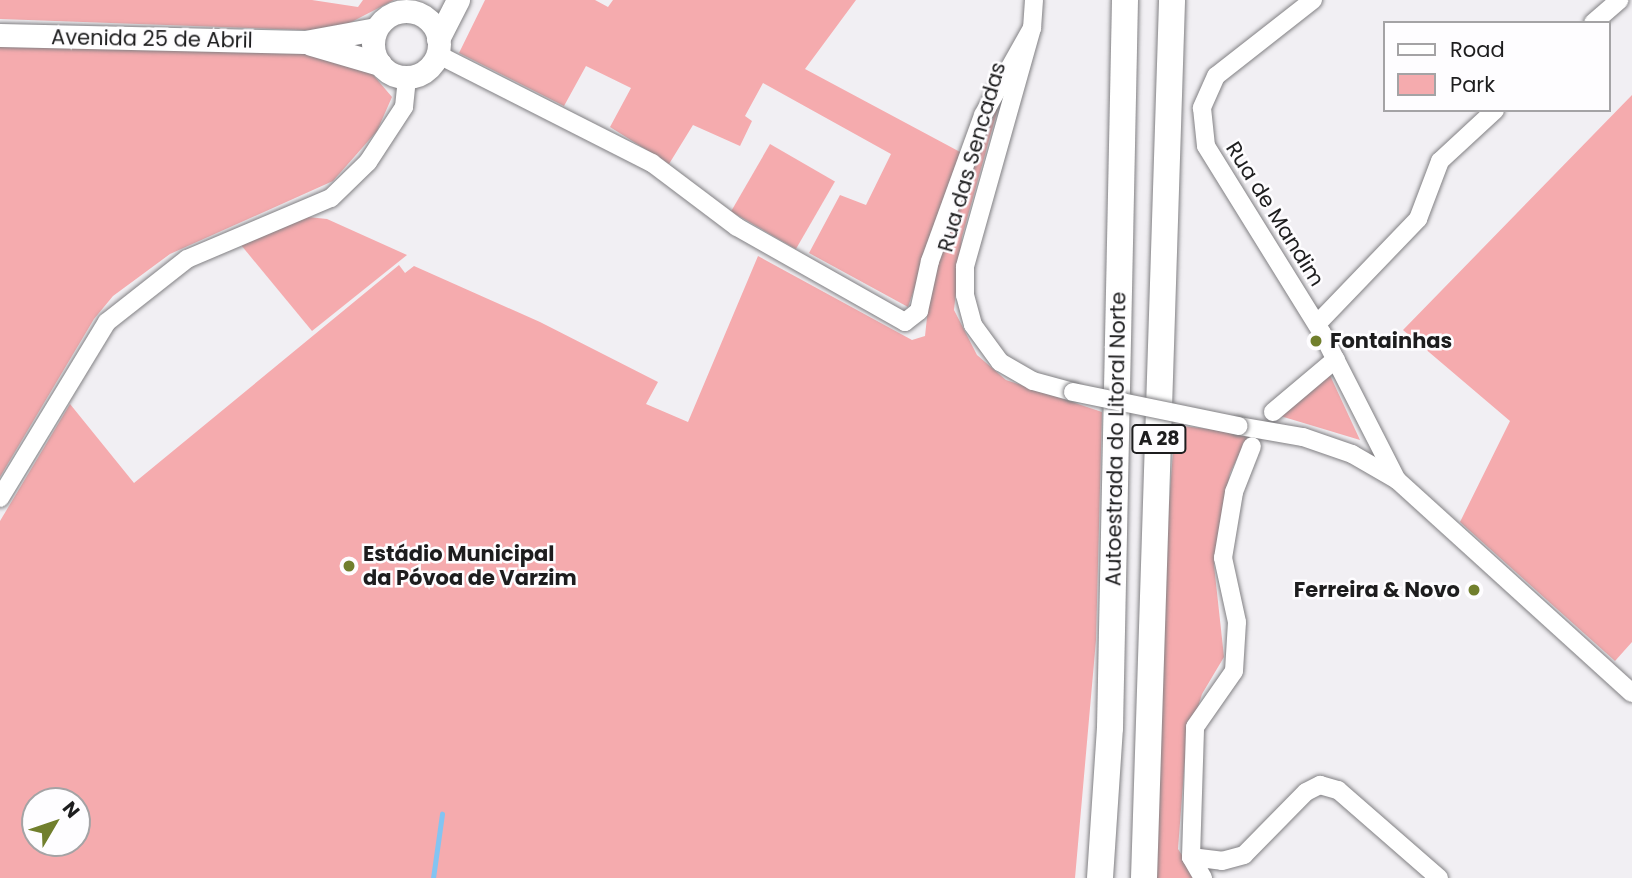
<!DOCTYPE html>
<html>
<head>
<meta charset="utf-8">
<style>
  body { margin:0 }
  #map { position:relative; width:1632px; height:878px; overflow:hidden; background:#f1eff3; font-family:Poppins,sans-serif }
  div>[style] { position:absolute }
  .green>* { inset:0; background:#f5abae; transform-origin:0 0 }
  .stream>* { height:5px; margin:-2.5px; padding:0 2.5px; transform-origin:2.5px; border-radius:2.5px; background:#83c4f2 }
  .roads { filter:drop-shadow(0 0 2px #818083) drop-shadow(0 0 2px #818083) }
  .minor>* { height:18px; margin:-9px; padding:0 9px; transform-origin:9px; border-radius:9px; background:#fff }
  .major>* { height:23px; margin:-11.5px; padding:0 11.5px; transform-origin:11.5px; border-radius:11.5px; background:#fff }
  .major>.ring { margin:-11.5px; padding:0; box-sizing:content-box; background:none; border:23px solid #fff; border-radius:50% }
  .highway>* { height:26px; margin:-13px; padding:0 13px; transform-origin:13px; border-radius:13px; background:#fff }
  .bridges { filter:drop-shadow(0 0 2px #818083) drop-shadow(0 0 2px #818083) }
  .minor-bridge>* { height:18px; margin:-9px; padding:0 9px; transform-origin:9px; border-radius:9px; background:#fff }
  .dots>* { width:19px; height:19px; translate:-50% -50%; box-sizing:border-box; border:4px solid #fefdff; border-radius:50% }
  span { translate:-50% -50%; white-space:nowrap; text-align:center; line-height:1.15; -webkit-text-stroke:5px #fefdff; paint-order:stroke }
  .shield-label span { padding:2px 5px; background:#fefdff; border:2px solid; border-radius:5px; -webkit-text-stroke-width:0 }
  .shield-label { font-size:19px; color:#1d1d1e; font-weight:700 }
  .street-label { font-size:21px; color:#1d1d1e }
  .poi-label { font-size:21px; color:#1d1d1e; font-weight:700 }
  .left { translate:0 -50%; text-align:left }
  .right { translate:-100% -50%; text-align:right }
  .legend { position:absolute; left:1383px; top:21px; width:228px; height:91px; box-sizing:border-box; background:#fefdff; border:2px solid #a4a3a5; margin:0; padding:9px 12px; list-style:none; font-size:21px; color:#1d1d1e }
  .legend li { display:flex; align-items:center; gap:14px; height:35px }
  .legend b { width:35px; border:2px solid #a4a3a5 }
  .north { position:absolute; left:21px; top:787px; width:70px; height:70px; box-sizing:border-box; background:#fefdff; border:2px solid #a4a3a5; border-radius:50%; rotate:51deg; font-size:19px; font-weight:700; line-height:28px; text-align:center; color:#1d1d1e }
  .north::after { content:''; display:block; margin:auto; width:24px; height:32px; background:#717f2d; clip-path:polygon(50% 0,100% 100%,50% 72%,0 100%) }
</style>
</head>
<body>
<div id="map">
  <div class="green">
    <i style="clip-path:polygon(0 0,312px 0,358px 7px,363px 0,394px 0,334px 31px,0 19px)"></i>
    <i style="clip-path:polygon(485px 0,595px 0,608px 7px,613px 0,856px 0,805px 69px,962px 153px,908px 307px,809px 253px,840px 195px,866px 205px,891px 154px,763px 83px,745px 116px,752px 121px,740px 146px,693px 125px,669px 164px,610px 127px,631px 88px,586px 66px,564px 106px,459px 53px)"></i>
    <i style="clip-path:polygon(0 44px,305px 51px,363px 63px,392px 97px,377px 131px,333px 181px,170px 254px,113px 296px,94px 319px,0 477px)"></i>
    <i style="clip-path:polygon(evenodd,1002px 94px,962px 237px,954px 310px,977px 355px,1006px 380px,1102px 412px,1096px 640px,1075px 878px,0 878px,0 521px,70px 404px,134px 483px,399px 265px,405px 273px,414px 266px,540px 322px,658px 382px,646px 404px,688px 422px,758px 256px,912px 340px,925px 336px,931px 280px,1002px 94px,35px 801px,77px 801px,77px 843px,35px 843px,35px 801px)"></i>
    <i style="clip-path:polygon(1632px 95px,1632px 642px,1615px 661px,1460px 522px,1510px 421px,1403px 330px)"></i>
    <i style="left:770px;top:144px;width:75px;height:78px;rotate:30deg"></i>
    <i style="clip-path:polygon(308px 217px,327px 219px,407px 255px,312px 331px,241px 245px)"></i>
    <i style="clip-path:polygon(1328px 371px,1360px 440px,1277px 415px)"></i>
    <i style="clip-path:polygon(1175px 425px,1249px 434px,1230px 473px,1214px 565px,1224px 657px,1202px 694px,1186px 745px,1178px 849px,1197px 878px,1141px 878px)"></i>
  </div>
  <div class="stream">
    <i style="left:433px;top:878px;width:65px;rotate:-82deg"></i>
  </div>
  <div class="roads">
    <div class="minor">
      <i style="left:1034px;top:0;width:28px;rotate:94deg"></i>
      <i style="left:1032px;top:28px;width:248px;rotate:105.7deg"></i>
      <i style="left:965px;top:267px;width:28px;rotate:90deg"></i>
      <i style="left:965px;top:295px;width:31px;rotate:75deg"></i>
      <i style="left:973px;top:325px;width:46px;rotate:53.9deg"></i>
      <i style="left:1000px;top:362px;width:38px;rotate:30deg"></i>
      <i style="left:1033px;top:381px;width:41px;rotate:15.4deg"></i>
      <i style="left:1313px;top:0;width:123px;rotate:141.9deg"></i>
      <i style="left:1216px;top:76px;width:35px;rotate:114deg"></i>
      <i style="left:1202px;top:108px;width:38px;rotate:84deg"></i>
      <i style="left:1206px;top:146px;width:220px;rotate:58.2deg"></i>
      <i style="left:1322px;top:333px;width:165px;rotate:63deg"></i>
      <i style="left:1593px;top:23px;width:35px;rotate:-41deg"></i>
      <i style="left:437px;top:54px;width:241px;rotate:26.9deg"></i>
      <i style="left:652px;top:163px;width:106px;rotate:37deg"></i>
      <i style="left:737px;top:227px;width:193px;rotate:29.5deg"></i>
      <i style="left:905px;top:322px;width:18px;rotate:-38deg"></i>
      <i style="left:919px;top:311px;width:51px;rotate:-77.6deg"></i>
      <i style="left:930px;top:261px;width:155px;rotate:-70deg"></i>
      <i style="left:983px;top:115px;width:100px;rotate:-60.6deg"></i>
      <i style="left:1317px;top:324px;width:146px;rotate:-46.1deg"></i>
      <i style="left:1418px;top:219px;width:62px;rotate:-69.2deg"></i>
      <i style="left:1440px;top:161px;width:75px;rotate:-42.8deg"></i>
      <i style="left:1273px;top:412px;width:82px;rotate:-40.1deg"></i>
      <i style="left:1239px;top:426px;width:65px;rotate:9.8deg"></i>
      <i style="left:1303px;top:437px;width:52px;rotate:19.1deg"></i>
      <i style="left:1352px;top:454px;width:52px;rotate:30deg"></i>
      <i style="left:1397px;top:480px;width:317px;rotate:42.2deg"></i>
      <i style="left:0;top:498px;width:206px;rotate:-58.7deg"></i>
      <i style="left:107px;top:322px;width:102px;rotate:-38.2deg"></i>
      <i style="left:187px;top:259px;width:156px;rotate:-23deg"></i>
      <i style="left:331px;top:198px;width:52px;rotate:-44.2deg"></i>
      <i style="left:368px;top:162px;width:66px;rotate:-56.8deg"></i>
      <i style="left:404px;top:107px;width:30px;rotate:-84deg"></i>
      <i style="left:1191px;top:857px;width:31px;rotate:7deg"></i>
      <i style="left:1222px;top:861px;width:23px;rotate:-15deg"></i>
      <i style="left:1244px;top:855px;width:88px;rotate:-45.5deg"></i>
      <i style="left:1306px;top:792px;width:16px;rotate:-27deg"></i>
      <i style="left:1320px;top:785px;width:19px;rotate:16deg"></i>
      <i style="left:1338px;top:790px;width:134px;rotate:41.1deg"></i>
      <i style="left:1203px;top:878px;width:24px;rotate:-120deg"></i>
      <i style="left:1191px;top:857px;width:130px;rotate:-88.2deg"></i>
      <i style="left:1195px;top:727px;width:68px;rotate:-55.1deg"></i>
      <i style="left:1234px;top:671px;width:49px;rotate:-86.5deg"></i>
      <i style="left:1237px;top:622px;width:66px;rotate:-102.3deg"></i>
      <i style="left:1223px;top:558px;width:67px;rotate:-80.5deg"></i>
      <i style="left:1234px;top:492px;width:49px;rotate:-68.6deg"></i>
    </div>
    <div class="major">
      <i class="ring" style="left:373px;top:11px;width:43px;height:43px"></i>
      <i style="left:0;top:35px;width:305px;rotate:1.3deg"></i>
      <i style="left:305px;top:42px;width:72px;rotate:-10.4deg"></i>
      <i style="left:438px;top:39px;width:44px;rotate:-62.9deg"></i>
      <i style="left:311px;top:44px;width:72px;rotate:16.2deg"></i>
    </div>
    <div class="highway">
      <i style="left:1100px;top:878px;width:150px;rotate:-86.2deg"></i>
      <i style="left:1110px;top:728px;width:728px;rotate:-88.82deg"></i>
      <i style="left:1144px;top:878px;width:878px;rotate:-88.17deg"></i>
    </div>
  </div>
  <div class="bridges">
    <div class="minor-bridge">
      <i style="left:1073px;top:392px;width:169px;rotate:11.6deg"></i>
    </div>
  </div>
  <div class="dots">
    <i style="left:1316px;top:341px;background:#717f2d"></i>
    <i style="left:349px;top:566px;background:#717f2d"></i>
    <i style="left:1474px;top:590px;background:#717f2d"></i>
  </div>
  <div class="shield-label">
    <span style="left:1159px;top:439px">A 28</span>
  </div>
  <div class="street-label">
    <span style="left:152px;top:39px;rotate:1deg">Avenida 25 de Abril</span>
    <span style="left:972px;top:157px;rotate:-74deg">Rua das Sencadas</span>
    <span style="left:1275px;top:214px;rotate:58deg">Rua de Mandim</span>
    <span style="left:1116px;top:439px;rotate:-89deg">Autoestrada do Litoral Norte</span>
  </div>
  <div class="poi-label">
    <span class="left" style="left:1330px;top:341px">Fontainhas</span>
    <span class="left" style="left:363px;top:566px">Estádio Municipal<br>da Póvoa de Varzim</span>
    <span class="right" style="left:1460px;top:590px">Ferreira &amp; Novo</span>
  </div>
  <ul class="legend">
  <li><b style="height:9px;background:#fff"></b>Road</li>
  <li><b style="height:19px;background:#f5abae"></b>Park</li>
  </ul>
  <div class="north">N</div>
</div>
</body>
</html>
